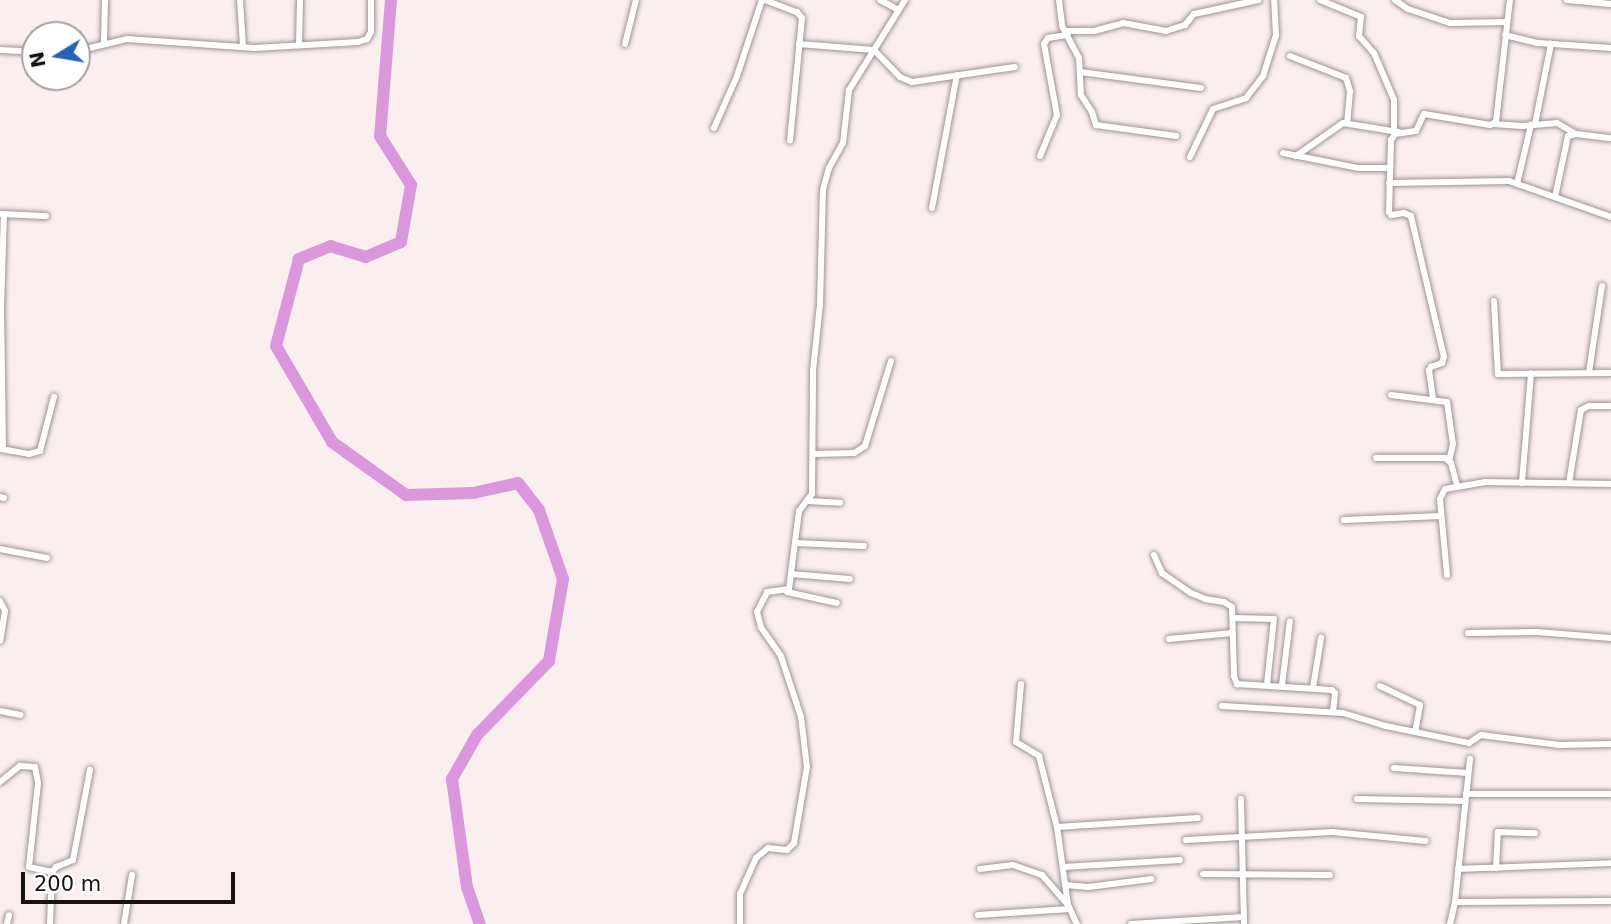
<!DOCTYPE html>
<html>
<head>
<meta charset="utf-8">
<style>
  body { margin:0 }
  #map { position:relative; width:1611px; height:924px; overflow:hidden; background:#faeeef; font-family:"DejaVu Sans",sans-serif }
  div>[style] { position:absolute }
  .river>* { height:12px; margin:-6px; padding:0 6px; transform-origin:6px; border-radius:6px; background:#db97dc }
  .roads { filter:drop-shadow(0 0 2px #9e9393) drop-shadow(0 0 2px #9e9393) }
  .minor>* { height:6px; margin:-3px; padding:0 3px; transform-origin:3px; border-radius:3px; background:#fff }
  span { translate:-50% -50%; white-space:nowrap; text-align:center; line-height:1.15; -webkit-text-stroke:5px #fff; paint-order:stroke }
  .north { position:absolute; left:21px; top:21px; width:70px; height:70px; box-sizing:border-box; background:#fff; border:2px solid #a2a1a1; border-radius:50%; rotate:259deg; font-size:19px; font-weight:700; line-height:28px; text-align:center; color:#161313 }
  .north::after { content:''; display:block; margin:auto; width:24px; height:32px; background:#2463b5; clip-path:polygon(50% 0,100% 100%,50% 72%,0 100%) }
  .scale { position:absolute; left:21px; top:872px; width:214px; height:32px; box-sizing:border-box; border:4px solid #161313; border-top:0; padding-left:9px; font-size:21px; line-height:24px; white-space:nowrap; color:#161313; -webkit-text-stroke:5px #fff; paint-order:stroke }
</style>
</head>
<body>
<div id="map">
  <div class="river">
    <i style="left:391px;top:0;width:136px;rotate:94.6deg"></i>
    <i style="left:380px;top:136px;width:58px;rotate:57.7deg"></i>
    <i style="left:411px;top:185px;width:58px;rotate:100deg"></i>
    <i style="left:401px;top:242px;width:38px;rotate:157deg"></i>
    <i style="left:366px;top:257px;width:37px;rotate:-163deg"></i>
    <i style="left:331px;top:246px;width:35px;rotate:158deg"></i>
    <i style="left:299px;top:259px;width:90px;rotate:104.8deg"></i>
    <i style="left:276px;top:346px;width:111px;rotate:59.7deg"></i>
    <i style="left:332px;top:442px;width:91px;rotate:35.6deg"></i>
    <i style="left:406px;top:495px;width:67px;rotate:-1.7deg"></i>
    <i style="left:473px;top:493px;width:46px;rotate:-12.5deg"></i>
    <i style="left:518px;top:483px;width:34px;rotate:52deg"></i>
    <i style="left:539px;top:510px;width:73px;rotate:70.8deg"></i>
    <i style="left:563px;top:579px;width:83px;rotate:99.7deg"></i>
    <i style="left:549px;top:661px;width:103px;rotate:134.2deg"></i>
    <i style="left:477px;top:735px;width:51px;rotate:119.6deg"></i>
    <i style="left:452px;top:779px;width:109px;rotate:82.1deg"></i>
    <i style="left:467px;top:887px;width:39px;rotate:71deg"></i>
  </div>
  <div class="roads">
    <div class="minor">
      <i style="left:240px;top:0;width:47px;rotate:86.3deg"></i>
      <i style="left:765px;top:0;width:34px;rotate:21deg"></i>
      <i style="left:797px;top:12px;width:8px;rotate:50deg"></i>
      <i style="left:802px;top:18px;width:123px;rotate:95.6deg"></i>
      <i style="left:880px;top:0;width:21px;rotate:28deg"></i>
      <i style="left:1059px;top:0;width:26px;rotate:83deg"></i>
      <i style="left:1062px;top:26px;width:36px;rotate:62deg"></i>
      <i style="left:1079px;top:58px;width:37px;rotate:87deg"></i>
      <i style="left:1081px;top:95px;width:20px;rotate:57deg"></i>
      <i style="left:1092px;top:112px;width:14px;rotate:73deg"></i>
      <i style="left:1096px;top:125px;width:81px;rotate:7.8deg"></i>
      <i style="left:1320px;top:0;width:44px;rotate:22.5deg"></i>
      <i style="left:1361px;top:17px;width:19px;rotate:96deg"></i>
      <i style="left:1359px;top:36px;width:23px;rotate:49deg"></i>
      <i style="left:1374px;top:53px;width:51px;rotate:66.9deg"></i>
      <i style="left:1394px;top:100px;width:32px;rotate:90deg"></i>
      <i style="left:1395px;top:0;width:16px;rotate:35deg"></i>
      <i style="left:1408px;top:9px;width:44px;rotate:18.4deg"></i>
      <i style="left:1450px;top:23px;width:57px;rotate:-1deg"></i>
      <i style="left:1567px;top:0;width:44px;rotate:5.2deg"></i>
      <i style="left:1065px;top:31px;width:29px"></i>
      <i style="left:1094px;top:31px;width:30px;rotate:-15deg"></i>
      <i style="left:1123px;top:23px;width:44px;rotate:10.5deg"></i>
      <i style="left:1166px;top:31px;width:20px;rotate:-18deg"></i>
      <i style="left:1185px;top:25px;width:14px;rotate:-51deg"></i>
      <i style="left:1194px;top:14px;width:66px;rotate:-12.2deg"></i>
      <i style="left:1505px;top:35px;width:34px;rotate:14deg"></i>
      <i style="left:1538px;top:43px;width:73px;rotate:3.9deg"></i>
      <i style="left:104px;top:42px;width:42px;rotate:-88.6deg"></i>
      <i style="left:625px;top:44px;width:45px;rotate:-76deg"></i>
      <i style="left:799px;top:44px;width:75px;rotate:4.6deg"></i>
      <i style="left:874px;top:50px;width:37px;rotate:46deg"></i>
      <i style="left:900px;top:77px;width:13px;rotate:23deg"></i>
      <i style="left:912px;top:82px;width:104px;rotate:-8.3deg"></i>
      <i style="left:299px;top:45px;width:45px;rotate:-88.7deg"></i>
      <i style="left:0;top:50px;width:35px;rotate:3deg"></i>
      <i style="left:77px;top:51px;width:51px;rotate:-13.5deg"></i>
      <i style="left:127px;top:39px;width:128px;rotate:4deg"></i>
      <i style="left:255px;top:48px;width:103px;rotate:-3.3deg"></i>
      <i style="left:358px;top:42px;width:9px;rotate:-18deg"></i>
      <i style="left:367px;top:39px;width:8px;rotate:-60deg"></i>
      <i style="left:371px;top:32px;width:32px;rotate:-90deg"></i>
      <i style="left:1290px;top:56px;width:60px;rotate:21.4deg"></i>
      <i style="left:1346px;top:78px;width:14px;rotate:73deg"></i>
      <i style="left:1350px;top:91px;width:32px;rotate:95deg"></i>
      <i style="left:1080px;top:72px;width:122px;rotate:7.5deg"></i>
      <i style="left:1493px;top:124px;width:30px;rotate:4deg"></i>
      <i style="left:1523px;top:126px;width:34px;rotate:-5deg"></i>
      <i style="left:1557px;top:123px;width:22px;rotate:30deg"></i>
      <i style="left:1535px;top:124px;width:82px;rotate:-78.7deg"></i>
      <i style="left:714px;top:128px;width:57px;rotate:-66.1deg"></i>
      <i style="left:737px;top:76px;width:80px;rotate:-71.8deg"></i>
      <i style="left:1283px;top:153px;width:76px;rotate:11.3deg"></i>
      <i style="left:1358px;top:168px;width:32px"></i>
      <i style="left:1040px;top:156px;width:44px;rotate:-67.5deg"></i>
      <i style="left:1057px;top:115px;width:72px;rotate:-100.4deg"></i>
      <i style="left:1044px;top:44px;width:7px;rotate:-56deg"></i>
      <i style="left:1048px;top:38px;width:20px;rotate:-9deg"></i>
      <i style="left:1296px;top:156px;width:57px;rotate:-35.1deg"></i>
      <i style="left:1343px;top:123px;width:56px;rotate:9.3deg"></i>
      <i style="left:1190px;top:157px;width:53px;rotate:-64.4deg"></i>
      <i style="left:1213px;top:109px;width:35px;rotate:-18deg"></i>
      <i style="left:1246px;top:98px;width:28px;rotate:-52deg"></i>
      <i style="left:1263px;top:76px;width:43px;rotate:-72.4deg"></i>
      <i style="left:1276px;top:35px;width:35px;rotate:-93deg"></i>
      <i style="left:1389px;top:183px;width:120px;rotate:-1deg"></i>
      <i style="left:1509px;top:181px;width:108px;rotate:19.4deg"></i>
      <i style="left:1517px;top:184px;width:61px;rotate:-76.7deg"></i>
      <i style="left:1555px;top:197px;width:62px;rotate:-78deg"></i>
      <i style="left:1568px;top:136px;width:8px;rotate:-14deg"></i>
      <i style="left:1576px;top:134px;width:35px;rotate:7deg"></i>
      <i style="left:932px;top:208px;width:135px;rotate:-79.4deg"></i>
      <i style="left:0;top:214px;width:46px;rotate:2.5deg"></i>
      <i style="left:1494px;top:301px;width:73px;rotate:86.9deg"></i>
      <i style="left:1498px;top:374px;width:113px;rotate:-0.5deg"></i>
      <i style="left:1589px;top:372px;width:87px;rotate:-81.4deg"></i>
      <i style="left:1391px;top:395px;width:56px;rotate:7.1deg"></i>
      <i style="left:1447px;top:402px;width:42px;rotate:81.9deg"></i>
      <i style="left:1453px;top:444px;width:17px;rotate:103deg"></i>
      <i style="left:1433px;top:399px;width:29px;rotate:-98deg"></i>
      <i style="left:1429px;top:370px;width:4px;rotate:-56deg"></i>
      <i style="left:1431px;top:367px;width:12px;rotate:-20deg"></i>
      <i style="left:1442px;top:363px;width:6px;rotate:-72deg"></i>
      <i style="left:1444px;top:357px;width:145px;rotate:-103.2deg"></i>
      <i style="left:1411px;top:216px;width:8px;rotate:-157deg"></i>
      <i style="left:1404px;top:213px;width:13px;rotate:171deg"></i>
      <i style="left:1391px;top:215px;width:4px;rotate:-124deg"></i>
      <i style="left:1389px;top:212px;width:72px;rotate:-88.4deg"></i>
      <i style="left:1391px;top:140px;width:7px;rotate:-56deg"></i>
      <i style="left:1395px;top:134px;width:21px;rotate:-8deg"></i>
      <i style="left:1416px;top:131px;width:19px;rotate:-65deg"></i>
      <i style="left:1424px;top:114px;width:67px;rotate:9.5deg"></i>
      <i style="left:1490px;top:125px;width:7px;rotate:-27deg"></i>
      <i style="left:1496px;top:122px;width:123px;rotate:-83.5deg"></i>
      <i style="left:1px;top:449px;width:28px;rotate:10deg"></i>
      <i style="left:29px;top:454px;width:11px;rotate:-15deg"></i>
      <i style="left:40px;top:451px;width:56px;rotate:-75.5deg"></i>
      <i style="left:3px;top:449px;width:140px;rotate:-90.8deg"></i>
      <i style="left:1px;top:309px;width:95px;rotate:-88.2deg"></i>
      <i style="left:813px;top:454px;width:41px;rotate:-1.4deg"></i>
      <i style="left:854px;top:453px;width:13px;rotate:-32deg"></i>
      <i style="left:865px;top:446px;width:89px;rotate:-73deg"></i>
      <i style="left:1376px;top:458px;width:69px"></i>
      <i style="left:1445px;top:458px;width:8px;rotate:40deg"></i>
      <i style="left:1451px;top:463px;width:23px;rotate:75deg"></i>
      <i style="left:1522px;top:483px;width:110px;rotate:-85.3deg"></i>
      <i style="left:1569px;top:483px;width:74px;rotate:-80.7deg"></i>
      <i style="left:1581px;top:410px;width:9px;rotate:-27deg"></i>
      <i style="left:1589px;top:406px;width:22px"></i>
      <i style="left:0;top:497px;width:4px;rotate:14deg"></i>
      <i style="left:807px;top:501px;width:33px;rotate:3deg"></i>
      <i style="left:1344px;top:520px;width:97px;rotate:-2.4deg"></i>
      <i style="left:795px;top:543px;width:69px;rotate:2.5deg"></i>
      <i style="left:0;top:549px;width:48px;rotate:10.8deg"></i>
      <i style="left:1154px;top:555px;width:20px;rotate:66deg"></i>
      <i style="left:1162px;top:573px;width:35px;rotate:35deg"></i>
      <i style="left:1191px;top:593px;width:15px;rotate:23deg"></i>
      <i style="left:1205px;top:599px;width:19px;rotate:9deg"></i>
      <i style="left:1224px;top:602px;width:9px;rotate:32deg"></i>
      <i style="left:1232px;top:607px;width:69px;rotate:88.3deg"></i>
      <i style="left:1234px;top:676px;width:9px;rotate:69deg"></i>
      <i style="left:1237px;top:684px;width:95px;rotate:3.6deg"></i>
      <i style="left:1332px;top:690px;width:4px;rotate:45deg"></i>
      <i style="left:1335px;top:693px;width:19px;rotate:96deg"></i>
      <i style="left:791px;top:574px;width:59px;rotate:4.8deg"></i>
      <i style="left:1447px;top:575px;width:76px;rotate:-95.3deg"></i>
      <i style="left:1440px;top:499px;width:11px;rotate:-63deg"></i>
      <i style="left:1445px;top:489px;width:41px;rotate:-9.9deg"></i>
      <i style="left:1485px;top:482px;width:126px;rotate:0.9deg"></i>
      <i style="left:787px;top:592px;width:51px;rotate:12.4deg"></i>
      <i style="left:0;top:601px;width:11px;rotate:63deg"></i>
      <i style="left:5px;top:611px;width:30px;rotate:99deg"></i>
      <i style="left:1233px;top:618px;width:41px;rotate:1.4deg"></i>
      <i style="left:1274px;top:619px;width:65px;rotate:96.1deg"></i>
      <i style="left:1468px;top:633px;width:69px;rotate:-0.8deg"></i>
      <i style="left:1537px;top:632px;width:74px;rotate:4.6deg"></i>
      <i style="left:1169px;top:639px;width:64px;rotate:-5.4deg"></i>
      <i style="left:1021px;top:684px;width:58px;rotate:94.9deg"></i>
      <i style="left:1016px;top:742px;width:27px;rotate:31deg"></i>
      <i style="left:1039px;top:756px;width:73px;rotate:75.8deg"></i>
      <i style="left:1057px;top:827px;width:79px;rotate:82deg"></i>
      <i style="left:1282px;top:685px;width:64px;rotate:-82.9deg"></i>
      <i style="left:1380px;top:686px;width:44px;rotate:25.4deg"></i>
      <i style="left:1420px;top:705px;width:27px;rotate:100deg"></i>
      <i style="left:1313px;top:688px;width:51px;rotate:-80.9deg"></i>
      <i style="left:1222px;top:706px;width:121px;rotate:3.3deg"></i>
      <i style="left:1343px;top:713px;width:45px;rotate:16.8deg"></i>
      <i style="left:1386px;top:726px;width:85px;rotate:11.6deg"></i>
      <i style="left:1469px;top:743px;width:14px;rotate:-34deg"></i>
      <i style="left:1481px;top:735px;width:79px;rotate:7.3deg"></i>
      <i style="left:1559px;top:745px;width:52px;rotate:-1.1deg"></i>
      <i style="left:0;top:711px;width:21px;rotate:11deg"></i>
      <i style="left:1394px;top:768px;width:74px;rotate:3.9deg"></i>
      <i style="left:0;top:782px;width:26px;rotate:-39deg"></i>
      <i style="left:20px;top:766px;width:15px;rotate:4deg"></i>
      <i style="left:35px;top:767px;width:16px;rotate:79deg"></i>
      <i style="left:38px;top:783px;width:84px;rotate:96.1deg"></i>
      <i style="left:29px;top:867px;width:24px;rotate:12deg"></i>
      <i style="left:1466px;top:794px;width:145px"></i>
      <i style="left:1241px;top:799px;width:125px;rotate:88.6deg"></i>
      <i style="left:1357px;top:799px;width:108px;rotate:1.1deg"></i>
      <i style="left:1057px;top:827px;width:141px;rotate:-3.7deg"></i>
      <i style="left:1186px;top:840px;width:146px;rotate:-3.1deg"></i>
      <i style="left:1332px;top:832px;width:94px;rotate:5.5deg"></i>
      <i style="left:1063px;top:867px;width:117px;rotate:-3.4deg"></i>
      <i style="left:1496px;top:868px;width:36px;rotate:-87deg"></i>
      <i style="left:1498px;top:832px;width:37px;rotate:2deg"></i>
      <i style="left:980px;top:869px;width:33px;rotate:-7deg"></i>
      <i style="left:1013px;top:865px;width:31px;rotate:19deg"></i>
      <i style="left:1042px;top:875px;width:40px;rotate:49deg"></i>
      <i style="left:1068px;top:905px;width:21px;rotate:65deg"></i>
      <i style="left:1458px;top:869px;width:153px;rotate:-2.2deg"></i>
      <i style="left:1203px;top:874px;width:127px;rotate:0.5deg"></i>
      <i style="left:1066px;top:885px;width:22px;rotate:5deg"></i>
      <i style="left:1088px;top:887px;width:64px;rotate:-7.1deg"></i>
      <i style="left:1455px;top:902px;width:156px;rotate:-0.4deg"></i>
      <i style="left:978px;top:915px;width:92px;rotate:-3.7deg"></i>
      <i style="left:7px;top:924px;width:9px;rotate:-77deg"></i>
      <i style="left:50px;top:924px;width:52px;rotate:-87.8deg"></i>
      <i style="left:52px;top:872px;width:6px;rotate:-51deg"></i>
      <i style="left:56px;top:867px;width:18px;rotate:-22deg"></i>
      <i style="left:73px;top:860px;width:92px;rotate:-79.3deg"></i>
      <i style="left:124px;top:924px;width:50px;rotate:-80.7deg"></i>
      <i style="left:740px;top:924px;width:30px;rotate:-90deg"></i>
      <i style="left:740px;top:894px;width:39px;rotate:-66deg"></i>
      <i style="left:756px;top:858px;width:16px;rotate:-40deg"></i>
      <i style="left:768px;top:848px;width:19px;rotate:6deg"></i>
      <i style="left:787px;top:850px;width:10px;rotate:-45deg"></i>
      <i style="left:794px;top:843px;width:77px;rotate:-80.3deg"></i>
      <i style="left:807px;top:767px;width:50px;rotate:-96.8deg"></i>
      <i style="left:801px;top:717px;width:64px;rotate:-108.2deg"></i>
      <i style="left:781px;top:656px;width:35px;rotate:-125deg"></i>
      <i style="left:761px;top:627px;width:16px;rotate:-105deg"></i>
      <i style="left:757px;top:612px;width:22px;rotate:-63deg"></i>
      <i style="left:767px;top:592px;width:22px;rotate:-8deg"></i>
      <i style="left:789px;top:589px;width:79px;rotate:-82.7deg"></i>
      <i style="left:799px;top:511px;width:21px;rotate:-53deg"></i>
      <i style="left:812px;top:494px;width:123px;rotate:-89.5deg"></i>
      <i style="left:813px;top:371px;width:67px;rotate:-84deg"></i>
      <i style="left:820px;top:304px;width:114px;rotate:-88.5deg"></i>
      <i style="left:823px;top:190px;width:23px;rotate:-75deg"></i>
      <i style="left:829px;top:168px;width:29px;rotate:-61deg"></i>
      <i style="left:843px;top:143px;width:53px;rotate:-83.5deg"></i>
      <i style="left:849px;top:90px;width:106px;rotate:-58.1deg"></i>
      <i style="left:1131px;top:924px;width:113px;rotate:-3.5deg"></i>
      <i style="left:1450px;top:924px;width:23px;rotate:-77deg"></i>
      <i style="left:1455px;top:902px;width:144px;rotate:-84deg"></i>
    </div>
  </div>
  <div class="north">N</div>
  <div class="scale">200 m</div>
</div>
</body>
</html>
